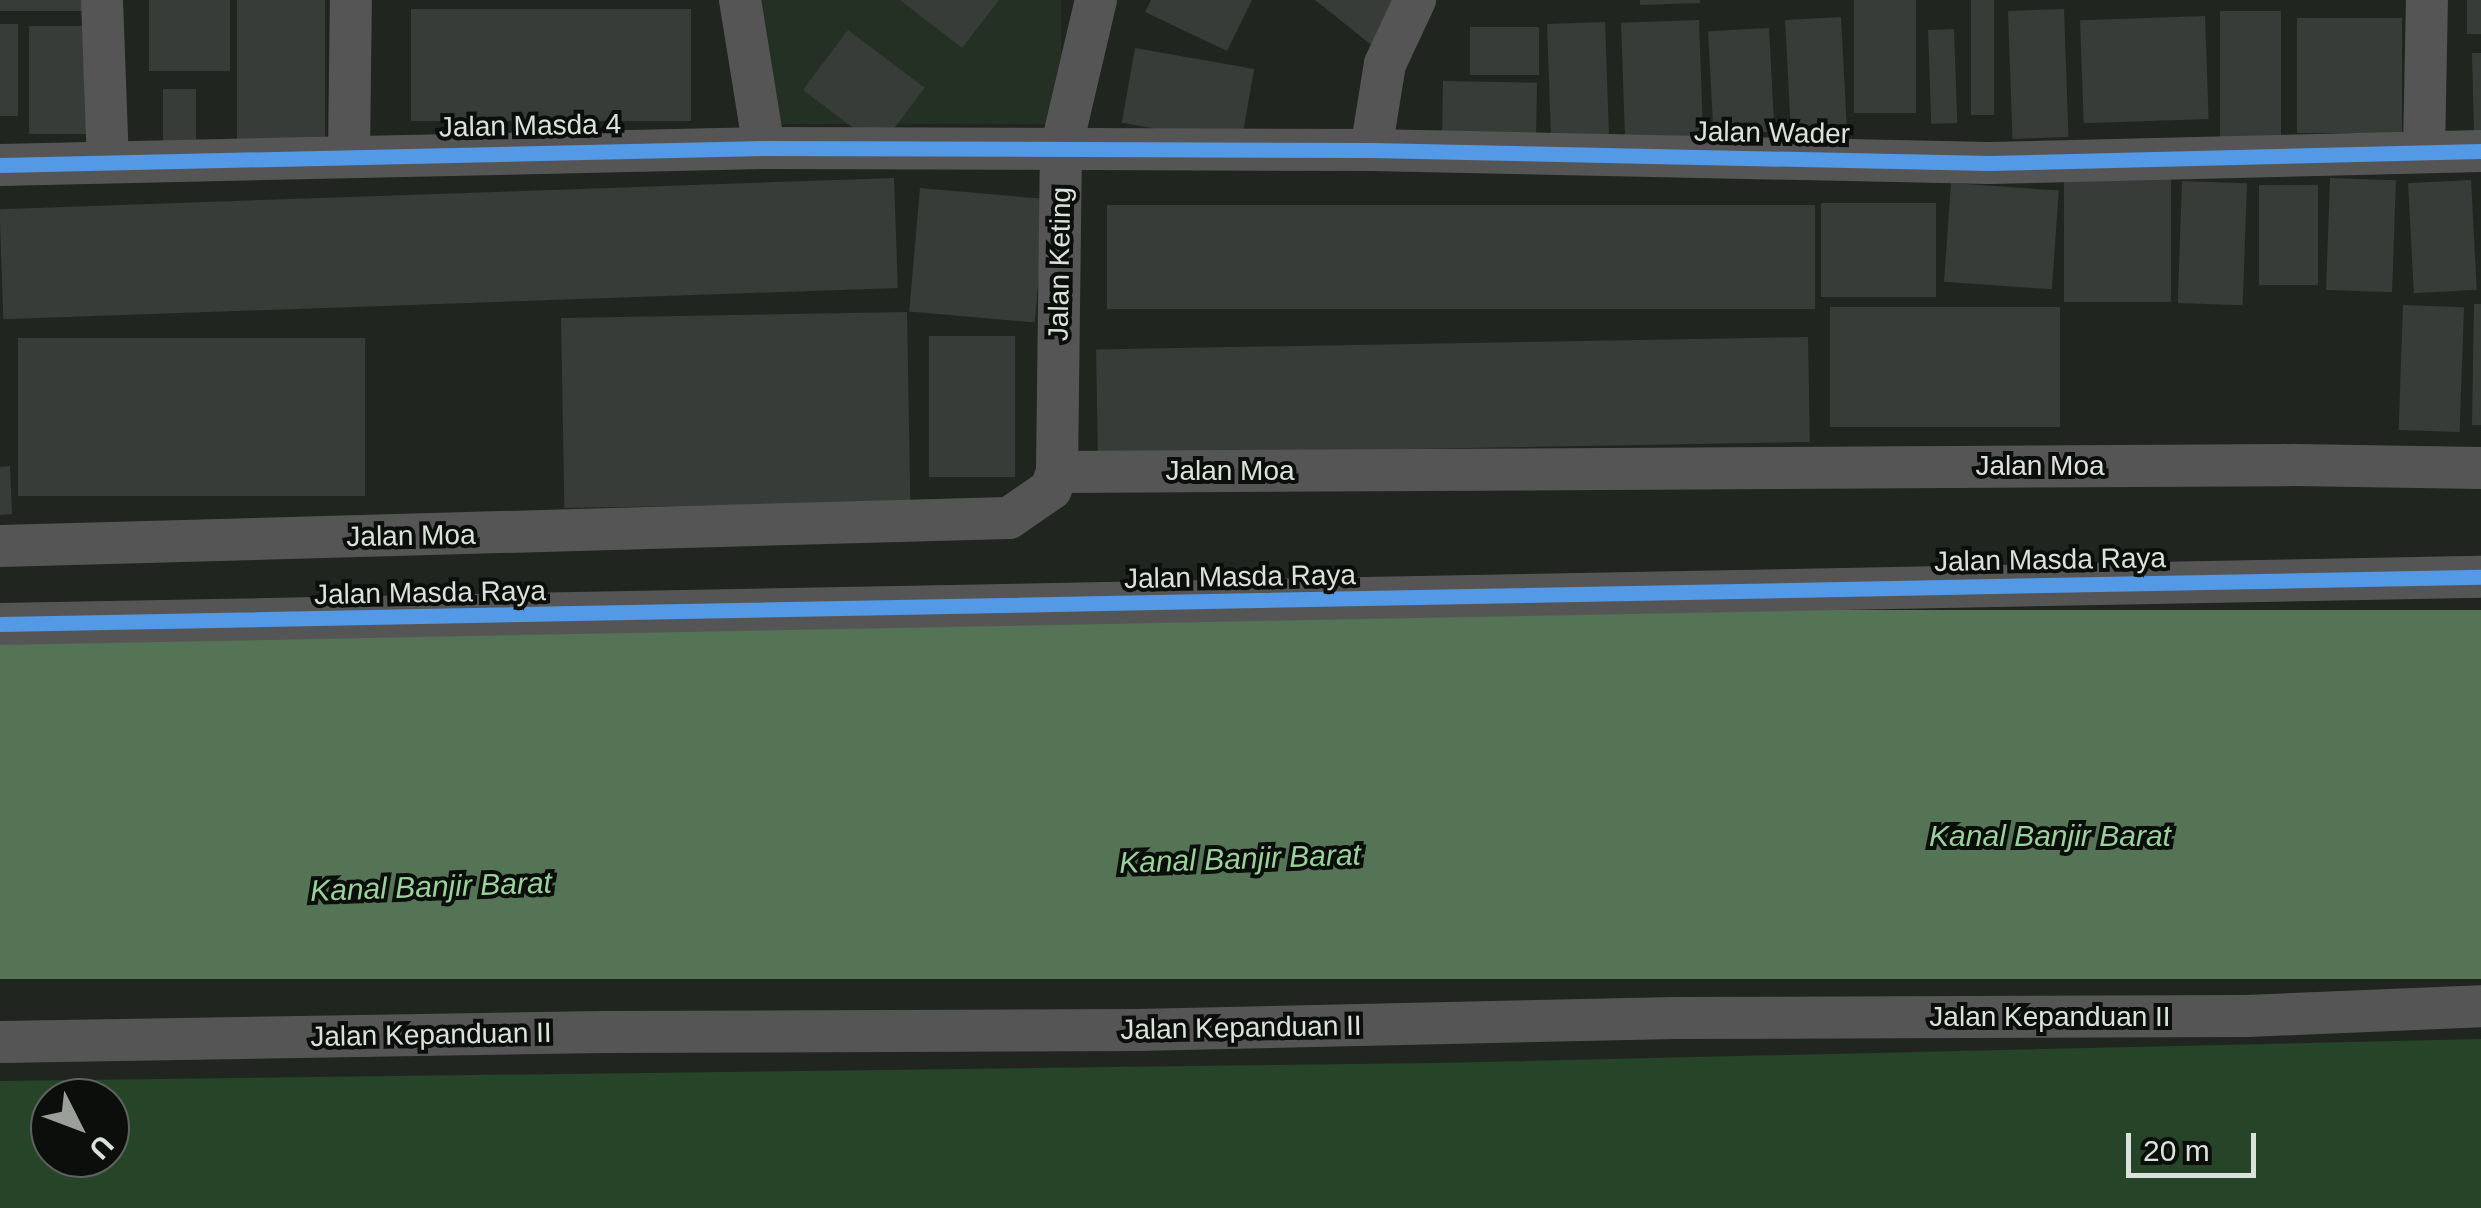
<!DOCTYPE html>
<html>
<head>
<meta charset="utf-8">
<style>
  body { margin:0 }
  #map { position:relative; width:2481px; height:1208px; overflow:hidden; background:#202520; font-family:Helvetica,sans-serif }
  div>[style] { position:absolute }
  .built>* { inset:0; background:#233023; transform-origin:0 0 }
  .green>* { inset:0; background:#264428 }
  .water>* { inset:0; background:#547455; transform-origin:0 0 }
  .building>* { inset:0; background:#383c38; transform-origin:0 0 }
  .minor>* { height:42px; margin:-21px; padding:0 21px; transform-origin:21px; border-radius:21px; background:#565556 }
  .cycleway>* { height:15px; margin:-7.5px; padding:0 7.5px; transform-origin:7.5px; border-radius:7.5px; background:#5399e6 }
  span { translate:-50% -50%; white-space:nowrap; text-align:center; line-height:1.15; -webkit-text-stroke:8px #0b0e0b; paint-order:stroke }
  .street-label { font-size:28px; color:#dbe1db }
  .water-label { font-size:30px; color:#99d29b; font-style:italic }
  .north { position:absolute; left:30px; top:1078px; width:100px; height:100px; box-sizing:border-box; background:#0b0e0b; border:2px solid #5e625e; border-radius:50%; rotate:132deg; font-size:28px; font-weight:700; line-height:40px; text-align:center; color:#dbe1db }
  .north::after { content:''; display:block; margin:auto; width:35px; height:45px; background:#9a9f9a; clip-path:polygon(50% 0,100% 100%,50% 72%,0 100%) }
  .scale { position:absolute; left:2126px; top:1133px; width:130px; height:45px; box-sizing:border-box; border:5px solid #dbe1db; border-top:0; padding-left:12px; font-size:30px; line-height:35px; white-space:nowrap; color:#dbe1db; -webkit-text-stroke:8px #0b0e0b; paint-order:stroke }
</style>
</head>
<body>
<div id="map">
  <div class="built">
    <i style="left:758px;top:0;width:303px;height:124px"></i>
  </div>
  <div class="green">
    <i style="clip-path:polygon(evenodd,2481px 1039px,2481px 1208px,0 1208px,0 1081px,1436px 1063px,2481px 1039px,50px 1098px,110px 1098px,110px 1158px,50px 1158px,50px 1098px)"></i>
  </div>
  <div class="water">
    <i style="left:2481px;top:610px;width:369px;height:2481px;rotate:90deg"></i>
  </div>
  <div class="building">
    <i style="left:0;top:0;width:90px;height:11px"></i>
    <i style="left:149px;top:0;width:81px;height:71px"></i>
    <i style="left:237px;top:0;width:88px;height:143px"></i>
    <i style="clip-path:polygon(900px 0,999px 0,962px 48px)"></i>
    <i style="clip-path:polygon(1151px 0,1252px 0,1227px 51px,1145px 12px)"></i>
    <i style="clip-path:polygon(1315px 0,1396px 0,1374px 47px)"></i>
    <i style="clip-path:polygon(1640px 0,1700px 0,1700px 3px,1640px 5px)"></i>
    <i style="left:1854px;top:0;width:62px;height:113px"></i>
    <i style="left:1971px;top:0;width:23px;height:115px"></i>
    <i style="left:2467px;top:0;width:14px;height:34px"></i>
    <i style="left:411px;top:9px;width:280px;height:112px"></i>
    <i style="left:2064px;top:9px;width:128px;height:56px;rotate:88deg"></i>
    <i style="left:2281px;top:11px;width:127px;height:61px;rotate:90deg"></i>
    <i style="left:2205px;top:16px;width:103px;height:125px;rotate:88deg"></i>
    <i style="left:1841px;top:17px;width:112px;height:56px;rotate:87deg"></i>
    <i style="left:2297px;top:18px;width:105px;height:115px"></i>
    <i style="left:1699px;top:20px;width:120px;height:78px;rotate:88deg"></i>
    <i style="left:1605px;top:22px;width:117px;height:58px;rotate:88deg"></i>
    <i style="left:18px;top:24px;width:92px;height:18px;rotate:90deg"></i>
    <i style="left:29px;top:26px;width:67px;height:108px"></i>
    <i style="left:1470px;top:27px;width:69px;height:48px"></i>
    <i style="left:1769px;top:28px;width:104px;height:61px;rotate:87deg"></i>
    <i style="left:1954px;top:29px;width:94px;height:26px;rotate:88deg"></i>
    <i style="left:848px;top:30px;width:96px;height:75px;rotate:37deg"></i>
    <i style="left:1135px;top:48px;width:121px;height:76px;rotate:10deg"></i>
    <i style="clip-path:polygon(2472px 53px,2481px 53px,2481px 131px,2474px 132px)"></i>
    <i style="left:1443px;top:81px;width:94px;height:59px;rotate:1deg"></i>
    <i style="left:163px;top:89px;width:33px;height:68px"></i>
    <i style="left:2171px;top:175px;width:127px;height:107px;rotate:90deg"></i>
    <i style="left:894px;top:178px;width:110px;height:895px;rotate:88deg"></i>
    <i style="left:2330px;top:178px;width:66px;height:112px;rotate:2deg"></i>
    <i style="left:2471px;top:180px;width:110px;height:63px;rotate:87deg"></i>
    <i style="left:2182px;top:181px;width:65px;height:122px;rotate:2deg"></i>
    <i style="left:1951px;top:183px;width:108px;height:99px;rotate:4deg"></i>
    <i style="left:2259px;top:185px;width:59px;height:100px"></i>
    <i style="left:920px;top:188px;width:126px;height:124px;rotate:5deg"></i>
    <i style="left:1821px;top:203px;width:115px;height:94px"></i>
    <i style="left:1107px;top:205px;width:708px;height:104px"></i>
    <i style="clip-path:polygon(2474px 304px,2481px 304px,2481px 425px,2472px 425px)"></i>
    <i style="left:2403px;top:305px;width:61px;height:125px;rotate:2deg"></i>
    <i style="left:2060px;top:307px;width:120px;height:230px;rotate:90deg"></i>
    <i style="left:907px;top:312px;width:190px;height:346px;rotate:89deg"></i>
    <i style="left:1015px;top:336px;width:141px;height:86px;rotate:90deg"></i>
    <i style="left:1808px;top:337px;width:105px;height:712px;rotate:89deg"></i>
    <i style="left:365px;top:338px;width:158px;height:347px;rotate:90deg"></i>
    <i style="clip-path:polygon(10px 466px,12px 514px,0 515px,0 467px)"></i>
  </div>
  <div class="minor">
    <i style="left:102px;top:0;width:161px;rotate:87.9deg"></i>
    <i style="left:740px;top:0;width:150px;rotate:80.8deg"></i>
    <i style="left:1371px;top:150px;width:87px;rotate:-80.8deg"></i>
    <i style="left:1385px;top:64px;width:71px;rotate:-64.9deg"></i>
    <i style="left:2424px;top:152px;width:152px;rotate:-88.9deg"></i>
    <i style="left:349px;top:154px;width:154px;rotate:-89.3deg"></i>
    <i style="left:0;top:165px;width:764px;rotate:-1.27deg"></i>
    <i style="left:764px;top:148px;width:607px;rotate:0.19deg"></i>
    <i style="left:1371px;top:150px;width:618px;rotate:1.21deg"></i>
    <i style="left:1989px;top:163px;width:492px;rotate:-1.4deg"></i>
    <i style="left:1057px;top:472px;width:1237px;rotate:-0.32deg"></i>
    <i style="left:2294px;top:465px;width:187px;rotate:0.9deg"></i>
    <i style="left:0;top:546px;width:1009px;rotate:-1.59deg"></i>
    <i style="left:1009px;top:518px;width:51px;rotate:-34.6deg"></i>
    <i style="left:1051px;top:489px;width:18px;rotate:-71deg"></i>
    <i style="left:1057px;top:472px;width:323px;rotate:-89.3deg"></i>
    <i style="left:1061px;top:149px;width:153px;rotate:-76.8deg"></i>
    <i style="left:0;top:624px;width:2481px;rotate:-1.09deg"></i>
    <i style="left:0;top:1042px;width:603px;rotate:-0.95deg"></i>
    <i style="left:603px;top:1032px;width:534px;rotate:-0.21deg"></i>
    <i style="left:1137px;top:1030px;width:538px;rotate:-1.28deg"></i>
    <i style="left:1675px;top:1018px;width:572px;rotate:-0.2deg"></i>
    <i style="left:2247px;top:1016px;width:234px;rotate:-2.4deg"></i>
  </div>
  <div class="cycleway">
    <i style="left:0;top:165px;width:764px;rotate:-1.27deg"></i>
    <i style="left:764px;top:148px;width:607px;rotate:0.19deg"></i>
    <i style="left:1371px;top:150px;width:618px;rotate:1.21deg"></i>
    <i style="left:1989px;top:163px;width:492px;rotate:-1.4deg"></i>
    <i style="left:0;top:624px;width:2481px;rotate:-1.09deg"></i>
  </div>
  <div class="street-label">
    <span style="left:530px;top:126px;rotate:-1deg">Jalan Masda 4</span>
    <span style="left:1772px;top:133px;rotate:1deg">Jalan Wader</span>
    <span style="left:1060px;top:264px;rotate:-89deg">Jalan Keting</span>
    <span style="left:2040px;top:466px">Jalan Moa</span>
    <span style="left:1230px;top:471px">Jalan Moa</span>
    <span style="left:411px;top:536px;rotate:-1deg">Jalan Moa</span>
    <span style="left:2050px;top:560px;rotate:-1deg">Jalan Masda Raya</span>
    <span style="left:1240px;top:577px;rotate:-1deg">Jalan Masda Raya</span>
    <span style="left:430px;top:593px;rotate:-1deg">Jalan Masda Raya</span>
    <span style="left:2050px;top:1017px">Jalan Kepanduan II</span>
    <span style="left:1241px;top:1028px;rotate:-1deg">Jalan Kepanduan II</span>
    <span style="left:431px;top:1035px;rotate:-1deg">Jalan Kepanduan II</span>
  </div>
  <div class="water-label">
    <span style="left:2050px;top:836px">Kanal Banjir Barat</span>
    <span style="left:1240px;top:859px;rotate:-2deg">Kanal Banjir Barat</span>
    <span style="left:431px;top:887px;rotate:-2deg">Kanal Banjir Barat</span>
  </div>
  <div class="north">U</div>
  <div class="scale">20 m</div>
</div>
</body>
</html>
